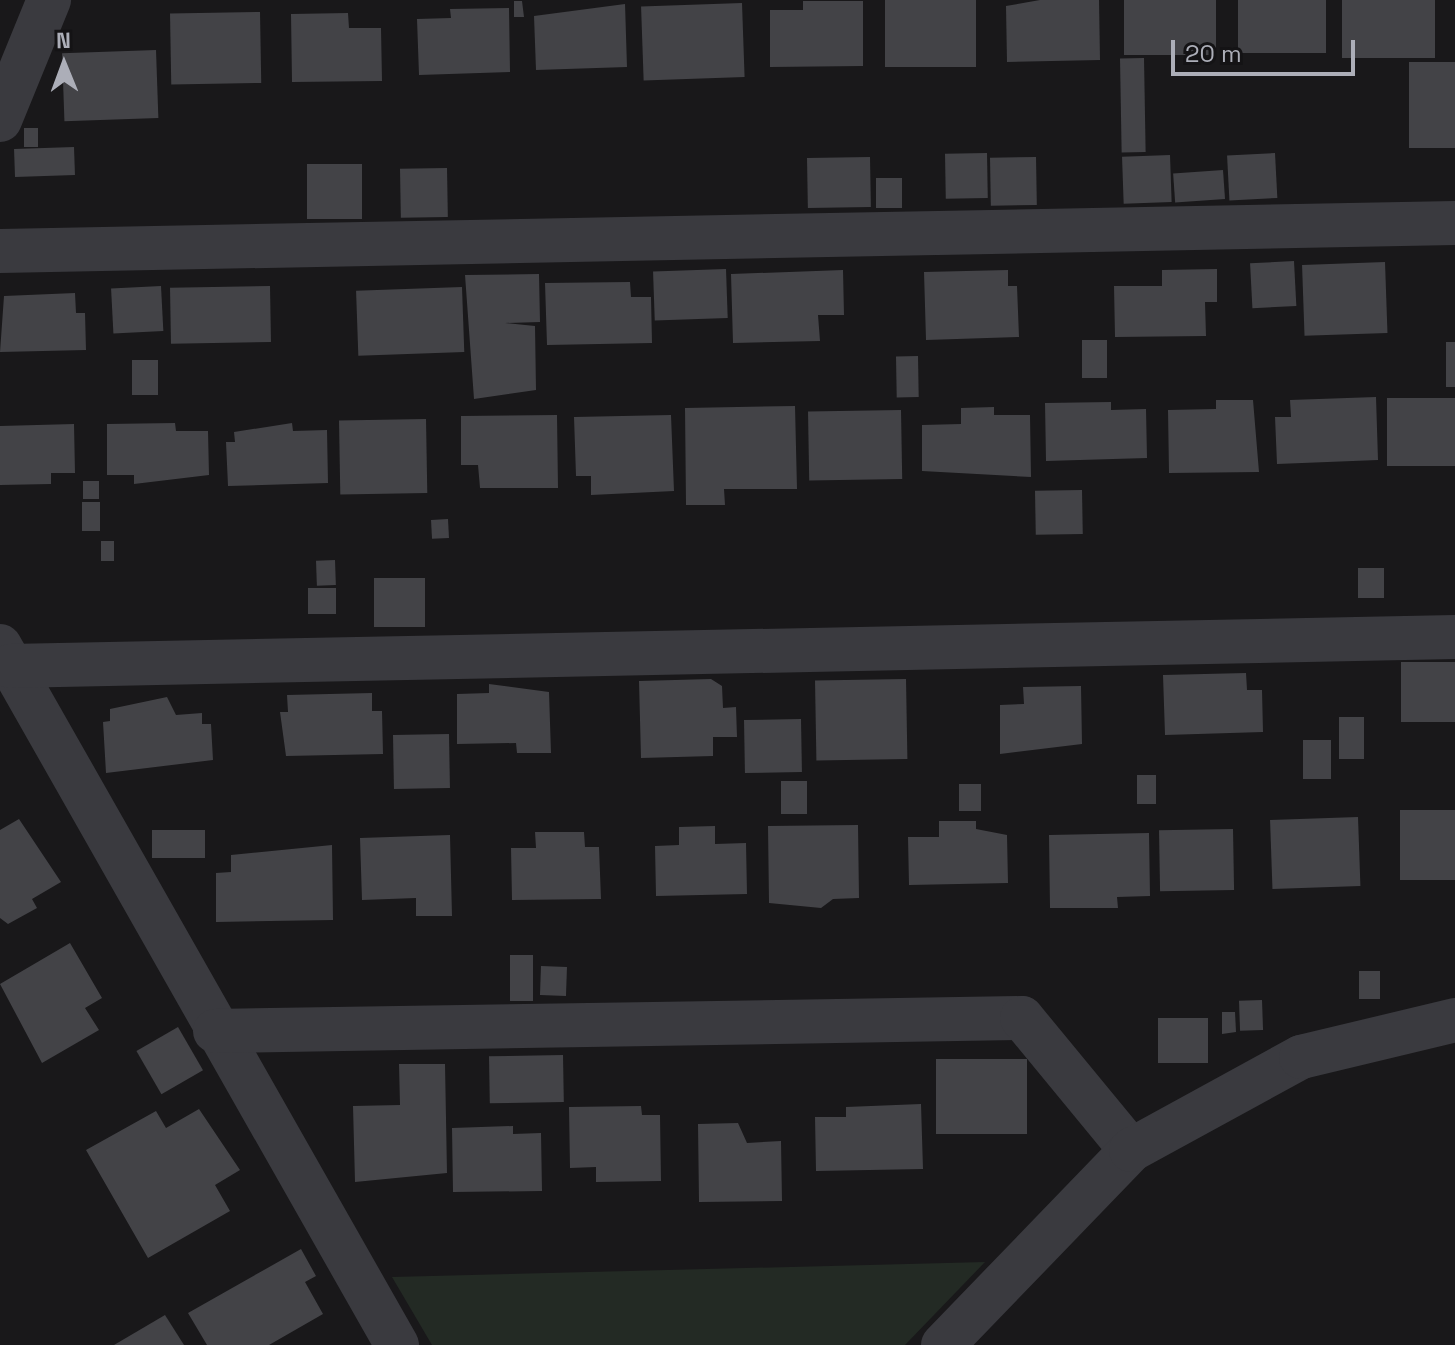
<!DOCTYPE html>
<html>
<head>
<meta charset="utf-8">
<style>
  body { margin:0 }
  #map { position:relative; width:1455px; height:1345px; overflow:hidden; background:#19181a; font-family:"Space Grotesk",sans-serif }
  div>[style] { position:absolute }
  .green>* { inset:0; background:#232a24 }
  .building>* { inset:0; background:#434347; transform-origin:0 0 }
  .street>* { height:44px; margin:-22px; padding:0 22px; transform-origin:22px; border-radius:22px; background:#3a3a3f }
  span { translate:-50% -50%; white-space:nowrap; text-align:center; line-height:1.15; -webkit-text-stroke:7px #141315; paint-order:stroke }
  .north { position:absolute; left:24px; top:24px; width:80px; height:80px; -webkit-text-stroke:6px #141315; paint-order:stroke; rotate:359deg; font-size:22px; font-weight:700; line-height:32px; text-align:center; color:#acaeb8 }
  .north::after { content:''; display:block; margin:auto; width:28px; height:36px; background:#acaeb8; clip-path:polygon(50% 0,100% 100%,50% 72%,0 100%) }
  .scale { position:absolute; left:1171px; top:40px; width:184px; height:36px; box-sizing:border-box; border:4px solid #acaeb8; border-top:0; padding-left:10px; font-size:24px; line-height:28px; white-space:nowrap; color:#acaeb8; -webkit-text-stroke:6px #141315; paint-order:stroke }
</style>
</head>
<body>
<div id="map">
  <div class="green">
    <i style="clip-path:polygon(985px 1262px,905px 1345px,432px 1345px,392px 1277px)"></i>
  </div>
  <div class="building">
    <i style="left:885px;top:0;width:91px;height:67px"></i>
    <i style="clip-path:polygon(1040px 0,1099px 0,1100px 60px,1007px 62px,1006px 6px)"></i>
    <i style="left:1124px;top:0;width:92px;height:55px"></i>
    <i style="left:1238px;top:0;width:88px;height:53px"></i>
    <i style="left:1342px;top:0;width:93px;height:58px"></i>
    <i style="clip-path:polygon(514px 1px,522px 1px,524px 17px,514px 17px)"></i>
    <i style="clip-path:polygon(803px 1px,863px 1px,863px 66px,770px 67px,770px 10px,803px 10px)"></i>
    <i style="left:742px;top:3px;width:74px;height:101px;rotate:88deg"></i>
    <i style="clip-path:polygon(625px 4px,627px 67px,536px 70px,534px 16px)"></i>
    <i style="clip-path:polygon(509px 8px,510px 72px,419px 75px,417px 19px,451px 18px,450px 9px)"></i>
    <i style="left:260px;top:12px;width:71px;height:90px;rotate:89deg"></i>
    <i style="clip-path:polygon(348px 13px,349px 28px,381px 28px,382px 81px,292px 82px,291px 14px)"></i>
    <i style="left:156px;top:50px;width:68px;height:94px;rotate:88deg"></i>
    <i style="left:1144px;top:58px;width:94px;height:24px;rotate:89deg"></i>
    <i style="left:1455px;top:62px;width:86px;height:46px;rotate:90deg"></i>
    <i style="left:24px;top:128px;width:14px;height:19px"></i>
    <i style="left:74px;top:147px;width:28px;height:60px;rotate:88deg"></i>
    <i style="left:987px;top:153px;width:45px;height:42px;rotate:89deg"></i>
    <i style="left:1275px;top:153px;width:45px;height:48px;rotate:87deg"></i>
    <i style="left:1170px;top:155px;width:47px;height:48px;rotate:88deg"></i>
    <i style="left:870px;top:157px;width:50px;height:63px;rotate:89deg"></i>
    <i style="left:1036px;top:157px;width:48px;height:46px;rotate:89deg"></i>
    <i style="left:362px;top:164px;width:55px;height:55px;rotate:90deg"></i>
    <i style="left:447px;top:168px;width:49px;height:47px;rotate:89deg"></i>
    <i style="left:1223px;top:170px;width:29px;height:50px;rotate:86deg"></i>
    <i style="left:876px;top:178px;width:26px;height:30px"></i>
    <i style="left:1294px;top:261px;width:45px;height:44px;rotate:87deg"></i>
    <i style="left:1385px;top:262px;width:71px;height:83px;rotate:88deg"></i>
    <i style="left:726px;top:269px;width:49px;height:73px;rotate:88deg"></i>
    <i style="clip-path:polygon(1217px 269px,1217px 302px,1205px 302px,1206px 336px,1115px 337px,1114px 286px,1162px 286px,1162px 270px)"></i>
    <i style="clip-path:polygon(843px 270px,844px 315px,818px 315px,820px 341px,733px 343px,731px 274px)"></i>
    <i style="clip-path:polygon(1008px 270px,1008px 286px,1017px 286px,1019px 337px,926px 340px,924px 272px)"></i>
    <i style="clip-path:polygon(539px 274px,540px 322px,505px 323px,535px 326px,536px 390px,474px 399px,465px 275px)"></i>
    <i style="clip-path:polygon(630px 282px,631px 297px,651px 297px,652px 343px,547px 345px,545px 283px)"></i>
    <i style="left:161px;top:286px;width:45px;height:50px;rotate:87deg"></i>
    <i style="left:270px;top:286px;width:56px;height:100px;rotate:89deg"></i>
    <i style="left:462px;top:287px;width:65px;height:106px;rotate:88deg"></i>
    <i style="clip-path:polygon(75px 293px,76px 313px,85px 313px,86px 350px,0 352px,4px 296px)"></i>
    <i style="left:1082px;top:340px;width:25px;height:38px"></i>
    <i style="left:1446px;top:342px;width:9px;height:45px"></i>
    <i style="left:918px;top:356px;width:41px;height:22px;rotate:89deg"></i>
    <i style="left:158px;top:360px;width:35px;height:26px;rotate:90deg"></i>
    <i style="clip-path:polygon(1376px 397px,1378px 460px,1277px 464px,1275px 417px,1291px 417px,1290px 400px)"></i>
    <i style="left:1455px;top:398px;width:68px;height:68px;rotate:90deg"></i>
    <i style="clip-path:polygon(1216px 400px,1253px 400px,1259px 472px,1169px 473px,1168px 410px,1216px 409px)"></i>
    <i style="clip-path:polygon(1111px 402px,1111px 410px,1146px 409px,1147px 458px,1046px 461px,1045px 403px)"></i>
    <i style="clip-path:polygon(795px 406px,797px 489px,724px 489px,725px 505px,686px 505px,685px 408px)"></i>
    <i style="clip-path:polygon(994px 407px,994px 415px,1030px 415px,1031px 477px,922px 471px,922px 425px,961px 424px,961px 408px)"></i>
    <i style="left:901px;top:410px;width:69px;height:93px;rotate:89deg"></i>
    <i style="clip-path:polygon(557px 415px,558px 488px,480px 488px,478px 465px,461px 465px,461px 416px)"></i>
    <i style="clip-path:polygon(671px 415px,674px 491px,591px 495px,591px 476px,576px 476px,574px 417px)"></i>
    <i style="left:426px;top:419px;width:74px;height:87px;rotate:89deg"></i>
    <i style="clip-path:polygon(175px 423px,176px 431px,208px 431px,209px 475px,134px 484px,134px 475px,107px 475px,107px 424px)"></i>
    <i style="clip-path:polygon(292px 423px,293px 431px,327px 430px,328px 483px,228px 486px,226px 442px,235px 442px,234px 432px)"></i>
    <i style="clip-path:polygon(74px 424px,75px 473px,51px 473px,51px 484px,0 485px,0 426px)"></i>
    <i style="left:83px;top:481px;width:16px;height:18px"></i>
    <i style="left:1082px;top:490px;width:44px;height:47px;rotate:89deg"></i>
    <i style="left:82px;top:502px;width:18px;height:29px"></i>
    <i style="left:448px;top:519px;width:19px;height:17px;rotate:87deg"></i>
    <i style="left:101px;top:541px;width:13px;height:20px"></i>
    <i style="left:335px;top:560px;width:25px;height:19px;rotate:88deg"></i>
    <i style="left:1358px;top:568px;width:26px;height:30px"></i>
    <i style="left:425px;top:578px;width:49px;height:51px;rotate:90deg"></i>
    <i style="left:308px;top:588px;width:28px;height:26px"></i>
    <i style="left:1455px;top:662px;width:60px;height:54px;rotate:90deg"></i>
    <i style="clip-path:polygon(1246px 673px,1247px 690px,1262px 690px,1263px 732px,1165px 735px,1163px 675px)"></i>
    <i style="clip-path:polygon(711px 679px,722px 686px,723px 708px,736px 707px,737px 737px,713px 737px,713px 756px,641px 758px,639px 681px)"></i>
    <i style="left:906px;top:679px;width:80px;height:91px;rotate:89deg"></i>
    <i style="clip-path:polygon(489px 684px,549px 692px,551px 753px,517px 753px,516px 743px,457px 744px,457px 694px,489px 693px)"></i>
    <i style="clip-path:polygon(1081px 686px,1082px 744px,1000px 754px,1000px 705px,1024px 704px,1023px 687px)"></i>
    <i style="clip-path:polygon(372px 693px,372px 711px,382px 711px,383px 754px,286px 756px,280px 712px,288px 712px,287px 695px)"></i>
    <i style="clip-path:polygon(167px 697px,176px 715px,202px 713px,202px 724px,211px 724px,213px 760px,106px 773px,103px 722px,110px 721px,110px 709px)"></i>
    <i style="left:1339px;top:717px;width:25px;height:42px"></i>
    <i style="left:801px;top:719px;width:53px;height:57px;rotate:89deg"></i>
    <i style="left:449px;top:734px;width:54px;height:56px;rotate:89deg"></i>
    <i style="left:1331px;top:740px;width:39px;height:28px;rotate:90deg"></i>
    <i style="left:1137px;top:775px;width:19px;height:29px"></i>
    <i style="left:781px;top:781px;width:26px;height:33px"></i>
    <i style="left:959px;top:784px;width:22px;height:27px"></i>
    <i style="left:1455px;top:810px;width:70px;height:55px;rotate:90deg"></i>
    <i style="left:1358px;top:817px;width:69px;height:88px;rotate:88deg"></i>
    <i style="clip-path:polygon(19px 819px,61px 882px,32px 899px,37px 908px,8px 924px,0 918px,0 830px)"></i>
    <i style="clip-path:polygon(939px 821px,976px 821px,976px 829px,1007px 835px,1008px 883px,909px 885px,908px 837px,939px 837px)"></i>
    <i style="clip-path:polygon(858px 825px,859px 898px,833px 899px,821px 908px,769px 903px,768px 826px)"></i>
    <i style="clip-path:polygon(715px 826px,715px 844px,746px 843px,747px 894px,656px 896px,655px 846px,679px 845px,679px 827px)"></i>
    <i style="left:1233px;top:829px;width:61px;height:74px;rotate:89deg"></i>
    <i style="left:205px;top:830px;width:28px;height:53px;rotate:90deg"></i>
    <i style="clip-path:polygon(535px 832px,584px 832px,585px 847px,599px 847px,601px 899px,512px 900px,511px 848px,536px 848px)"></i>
    <i style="clip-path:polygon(1149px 833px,1150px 896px,1117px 897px,1118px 908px,1050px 908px,1049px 835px)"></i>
    <i style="clip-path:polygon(450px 835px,452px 916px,416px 916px,416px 898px,362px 900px,360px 838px)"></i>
    <i style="clip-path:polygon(332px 845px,333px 920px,216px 922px,216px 873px,231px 872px,231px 855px)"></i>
    <i style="clip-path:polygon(70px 943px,102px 998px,85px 1008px,99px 1030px,42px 1063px,0 984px)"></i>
    <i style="left:510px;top:955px;width:23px;height:46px"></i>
    <i style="left:541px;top:966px;width:26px;height:29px;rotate:2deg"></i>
    <i style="left:1359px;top:971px;width:21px;height:28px"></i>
    <i style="left:1262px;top:1000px;width:30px;height:23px;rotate:88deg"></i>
    <i style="clip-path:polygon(1222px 1012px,1235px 1012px,1236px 1032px,1222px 1034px)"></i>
    <i style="left:1208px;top:1018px;width:45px;height:50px;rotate:90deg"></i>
    <i style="left:178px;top:1027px;width:50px;height:48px;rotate:60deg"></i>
    <i style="left:563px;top:1055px;width:47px;height:74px;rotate:89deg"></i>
    <i style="left:936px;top:1059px;width:91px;height:75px"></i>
    <i style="clip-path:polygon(399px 1064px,445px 1064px,447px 1173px,355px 1182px,353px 1106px,400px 1105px)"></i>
    <i style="clip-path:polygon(921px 1104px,923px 1169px,816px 1171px,815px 1117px,846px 1117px,846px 1107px)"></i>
    <i style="clip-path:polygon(641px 1106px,642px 1115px,660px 1115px,661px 1181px,596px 1182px,596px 1167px,570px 1168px,569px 1107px)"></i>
    <i style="clip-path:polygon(199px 1109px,240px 1170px,215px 1185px,230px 1211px,148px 1258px,86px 1150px,156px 1111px,166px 1128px)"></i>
    <i style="clip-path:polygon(738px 1123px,747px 1143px,781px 1141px,782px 1201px,699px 1202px,698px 1124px)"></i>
    <i style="clip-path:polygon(513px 1126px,513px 1134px,541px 1133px,542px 1191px,453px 1192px,452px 1128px)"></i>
    <i style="clip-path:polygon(301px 1249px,316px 1276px,305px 1282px,323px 1314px,269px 1345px,207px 1345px,188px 1313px)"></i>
    <i style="clip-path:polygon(165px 1315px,184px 1345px,114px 1345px)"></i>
  </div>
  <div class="street">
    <i style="left:0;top:120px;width:130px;rotate:-67.8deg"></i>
    <i style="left:0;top:251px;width:1455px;rotate:-1.1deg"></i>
    <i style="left:0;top:646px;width:804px;rotate:60.41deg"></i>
    <i style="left:10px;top:666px;width:1445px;rotate:-1.15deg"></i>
    <i style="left:215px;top:1031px;width:807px;rotate:-0.92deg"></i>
    <i style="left:1022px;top:1018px;width:171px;rotate:50.5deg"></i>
    <i style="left:943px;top:1345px;width:271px;rotate:-46deg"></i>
    <i style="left:1131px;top:1150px;width:194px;rotate:-28.7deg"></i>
    <i style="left:1301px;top:1057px;width:158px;rotate:-13.5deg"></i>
  </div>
  <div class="north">N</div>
  <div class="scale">20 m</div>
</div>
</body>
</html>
